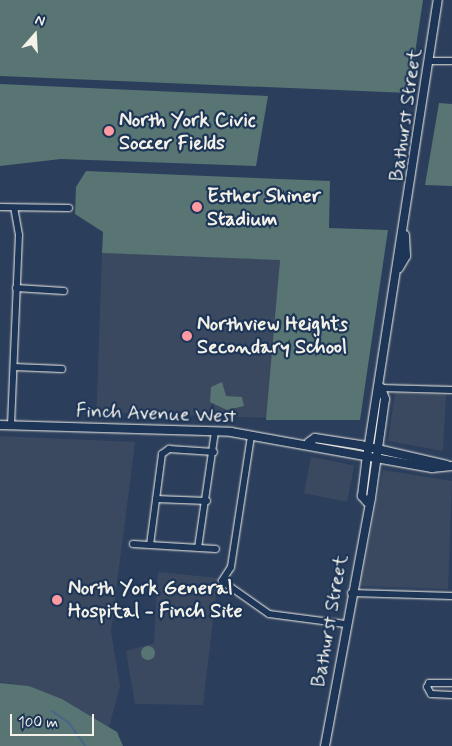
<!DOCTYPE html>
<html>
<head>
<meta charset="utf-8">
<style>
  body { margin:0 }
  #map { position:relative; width:452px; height:746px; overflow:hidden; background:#2b3e5b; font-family:Mynerve,sans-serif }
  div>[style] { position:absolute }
  .built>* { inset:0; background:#3b4960; transform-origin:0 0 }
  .green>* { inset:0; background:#587573 }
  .round { border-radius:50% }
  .stream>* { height:2px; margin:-1px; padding:0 1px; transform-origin:1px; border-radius:1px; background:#46658b }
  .roads { filter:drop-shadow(0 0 1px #f4f1e8) drop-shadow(0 0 1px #f4f1e8) }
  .minor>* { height:6px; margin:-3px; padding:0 3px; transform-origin:3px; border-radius:3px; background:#1d3557 }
  .major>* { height:8px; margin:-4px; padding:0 4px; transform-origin:4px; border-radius:4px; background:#1d3557 }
  .dots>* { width:14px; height:14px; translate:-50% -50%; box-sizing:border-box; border:2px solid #1d3557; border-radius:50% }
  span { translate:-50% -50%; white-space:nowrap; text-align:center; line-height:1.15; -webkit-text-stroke:4.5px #1d3557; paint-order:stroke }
  .street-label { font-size:20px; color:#f4f1e8 }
  .poi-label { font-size:20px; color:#f4f1e8; font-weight:700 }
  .left { translate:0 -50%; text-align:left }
  .north { position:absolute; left:10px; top:10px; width:50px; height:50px; -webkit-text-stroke:4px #1d3557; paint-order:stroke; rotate:19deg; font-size:14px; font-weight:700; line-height:20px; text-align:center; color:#f4f1e8 }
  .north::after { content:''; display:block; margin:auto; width:18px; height:22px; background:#f4f1e8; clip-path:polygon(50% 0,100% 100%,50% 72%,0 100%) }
  .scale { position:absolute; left:10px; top:714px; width:84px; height:22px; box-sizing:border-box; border:2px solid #f4f1e8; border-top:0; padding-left:6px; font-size:15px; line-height:18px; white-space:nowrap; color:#f4f1e8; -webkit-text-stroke:4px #1d3557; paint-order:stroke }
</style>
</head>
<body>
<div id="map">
  <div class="built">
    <i style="left:102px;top:253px;width:178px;height:159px;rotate:2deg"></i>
    <i style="clip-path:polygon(395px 393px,446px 395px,443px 451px,388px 441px)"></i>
    <i style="clip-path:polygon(0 436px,135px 442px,111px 631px,120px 686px,109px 727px,62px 699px,29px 686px,0 682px)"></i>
    <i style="left:311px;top:457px;width:44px;height:37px;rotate:11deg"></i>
    <i style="clip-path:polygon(383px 470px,452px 481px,448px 589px,360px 586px)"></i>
    <i style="clip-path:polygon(158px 572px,218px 578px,203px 705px,135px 704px,126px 651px,154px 643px)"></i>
  </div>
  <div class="green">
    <i style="clip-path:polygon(0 0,423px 0,409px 93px,0 76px)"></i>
    <i style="clip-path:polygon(0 84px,268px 96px,256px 166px,61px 159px,0 166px)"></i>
    <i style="clip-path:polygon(439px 103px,452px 104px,452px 186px,425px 185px)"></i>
    <i style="clip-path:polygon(86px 171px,330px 181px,329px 228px,388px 230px,360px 420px,266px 420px,280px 260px,102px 253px,103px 232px,75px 214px,76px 187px)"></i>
    <i style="clip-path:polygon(222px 382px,226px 396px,242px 397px,244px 406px,227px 410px,210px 402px,211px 387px)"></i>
    <i class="round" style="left:141px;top:646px;width:14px;height:14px"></i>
    <i style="clip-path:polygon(0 683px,29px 686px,62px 699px,117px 732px,123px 746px,0 746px)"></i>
  </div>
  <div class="stream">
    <i style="left:52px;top:711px;width:21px;rotate:35deg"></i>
    <i style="left:69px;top:723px;width:28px;rotate:55deg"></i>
  </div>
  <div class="roads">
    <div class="minor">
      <i style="left:431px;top:61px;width:21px"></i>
      <i style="left:0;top:207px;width:69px;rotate:0.8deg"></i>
      <i style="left:16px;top:288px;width:48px;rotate:3.6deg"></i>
      <i style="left:14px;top:367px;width:48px;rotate:2.4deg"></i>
      <i style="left:381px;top:388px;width:71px;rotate:1.6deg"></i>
      <i style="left:11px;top:425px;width:190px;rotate:-87.6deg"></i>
      <i style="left:19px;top:235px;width:27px;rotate:-100deg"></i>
      <i style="left:251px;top:436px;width:133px;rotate:98.7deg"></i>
      <i style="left:231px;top:567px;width:17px;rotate:123deg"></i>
      <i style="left:222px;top:581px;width:57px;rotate:35.1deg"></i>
      <i style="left:269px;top:614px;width:77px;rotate:7.5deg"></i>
      <i style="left:156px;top:499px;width:51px;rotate:2.2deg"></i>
      <i style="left:133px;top:544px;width:83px;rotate:3.4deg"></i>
      <i style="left:150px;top:545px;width:92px;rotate:-82.5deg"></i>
      <i style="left:162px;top:454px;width:9px;rotate:-36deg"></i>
      <i style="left:169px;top:449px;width:45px;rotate:3.8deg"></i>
      <i style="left:198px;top:548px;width:118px;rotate:-81.7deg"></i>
      <i style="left:351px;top:593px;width:101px;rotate:1.7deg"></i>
      <i style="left:452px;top:683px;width:23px;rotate:180deg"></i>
      <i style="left:429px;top:683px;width:4px;rotate:117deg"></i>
      <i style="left:427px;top:687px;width:8px;rotate:60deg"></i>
      <i style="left:431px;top:694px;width:21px;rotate:3deg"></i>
    </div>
    <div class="major">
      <i style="left:399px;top:268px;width:14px;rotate:-60deg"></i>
      <i style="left:406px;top:256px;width:21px;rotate:-93deg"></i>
      <i style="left:0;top:425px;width:231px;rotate:1.7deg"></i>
      <i style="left:231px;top:432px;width:204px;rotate:10.2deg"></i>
      <i style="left:432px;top:468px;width:20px;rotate:-6deg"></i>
      <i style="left:309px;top:442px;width:7px;rotate:-34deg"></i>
      <i style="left:315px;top:438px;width:46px;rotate:8.8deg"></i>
      <i style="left:360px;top:445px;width:89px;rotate:12.9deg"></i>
      <i style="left:367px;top:502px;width:8px;rotate:-130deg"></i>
      <i style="left:362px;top:496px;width:39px;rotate:-83deg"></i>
      <i style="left:367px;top:457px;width:462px;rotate:-81.2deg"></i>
      <i style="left:325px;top:746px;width:252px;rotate:-79.5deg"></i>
      <i style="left:371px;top:498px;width:100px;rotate:-82deg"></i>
      <i style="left:385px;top:399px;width:12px;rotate:-110deg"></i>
    </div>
  </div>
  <div class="dots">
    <i style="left:109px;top:131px;background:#ff9aa2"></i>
    <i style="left:197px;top:207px;background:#ff9aa2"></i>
    <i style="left:187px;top:336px;background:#ff9aa2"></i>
    <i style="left:57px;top:600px;background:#ff9aa2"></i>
  </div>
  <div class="street-label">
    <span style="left:406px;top:115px;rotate:-82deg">Bathurst Street</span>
    <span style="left:156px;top:414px;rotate:2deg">Finch Avenue West</span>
    <span style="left:330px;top:621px;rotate:-80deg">Bathurst Street</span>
  </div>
  <div class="poi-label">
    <span class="left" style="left:119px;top:132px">North York Civic<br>Soccer Fields</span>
    <span class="left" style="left:207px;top:208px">Esther Shiner<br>Stadium</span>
    <span class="left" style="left:197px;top:336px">Northview Heights<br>Secondary School</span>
    <span class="left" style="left:68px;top:600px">North York General<br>Hospital - Finch Site</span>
  </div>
  <div class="north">N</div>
  <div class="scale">100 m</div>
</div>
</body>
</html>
